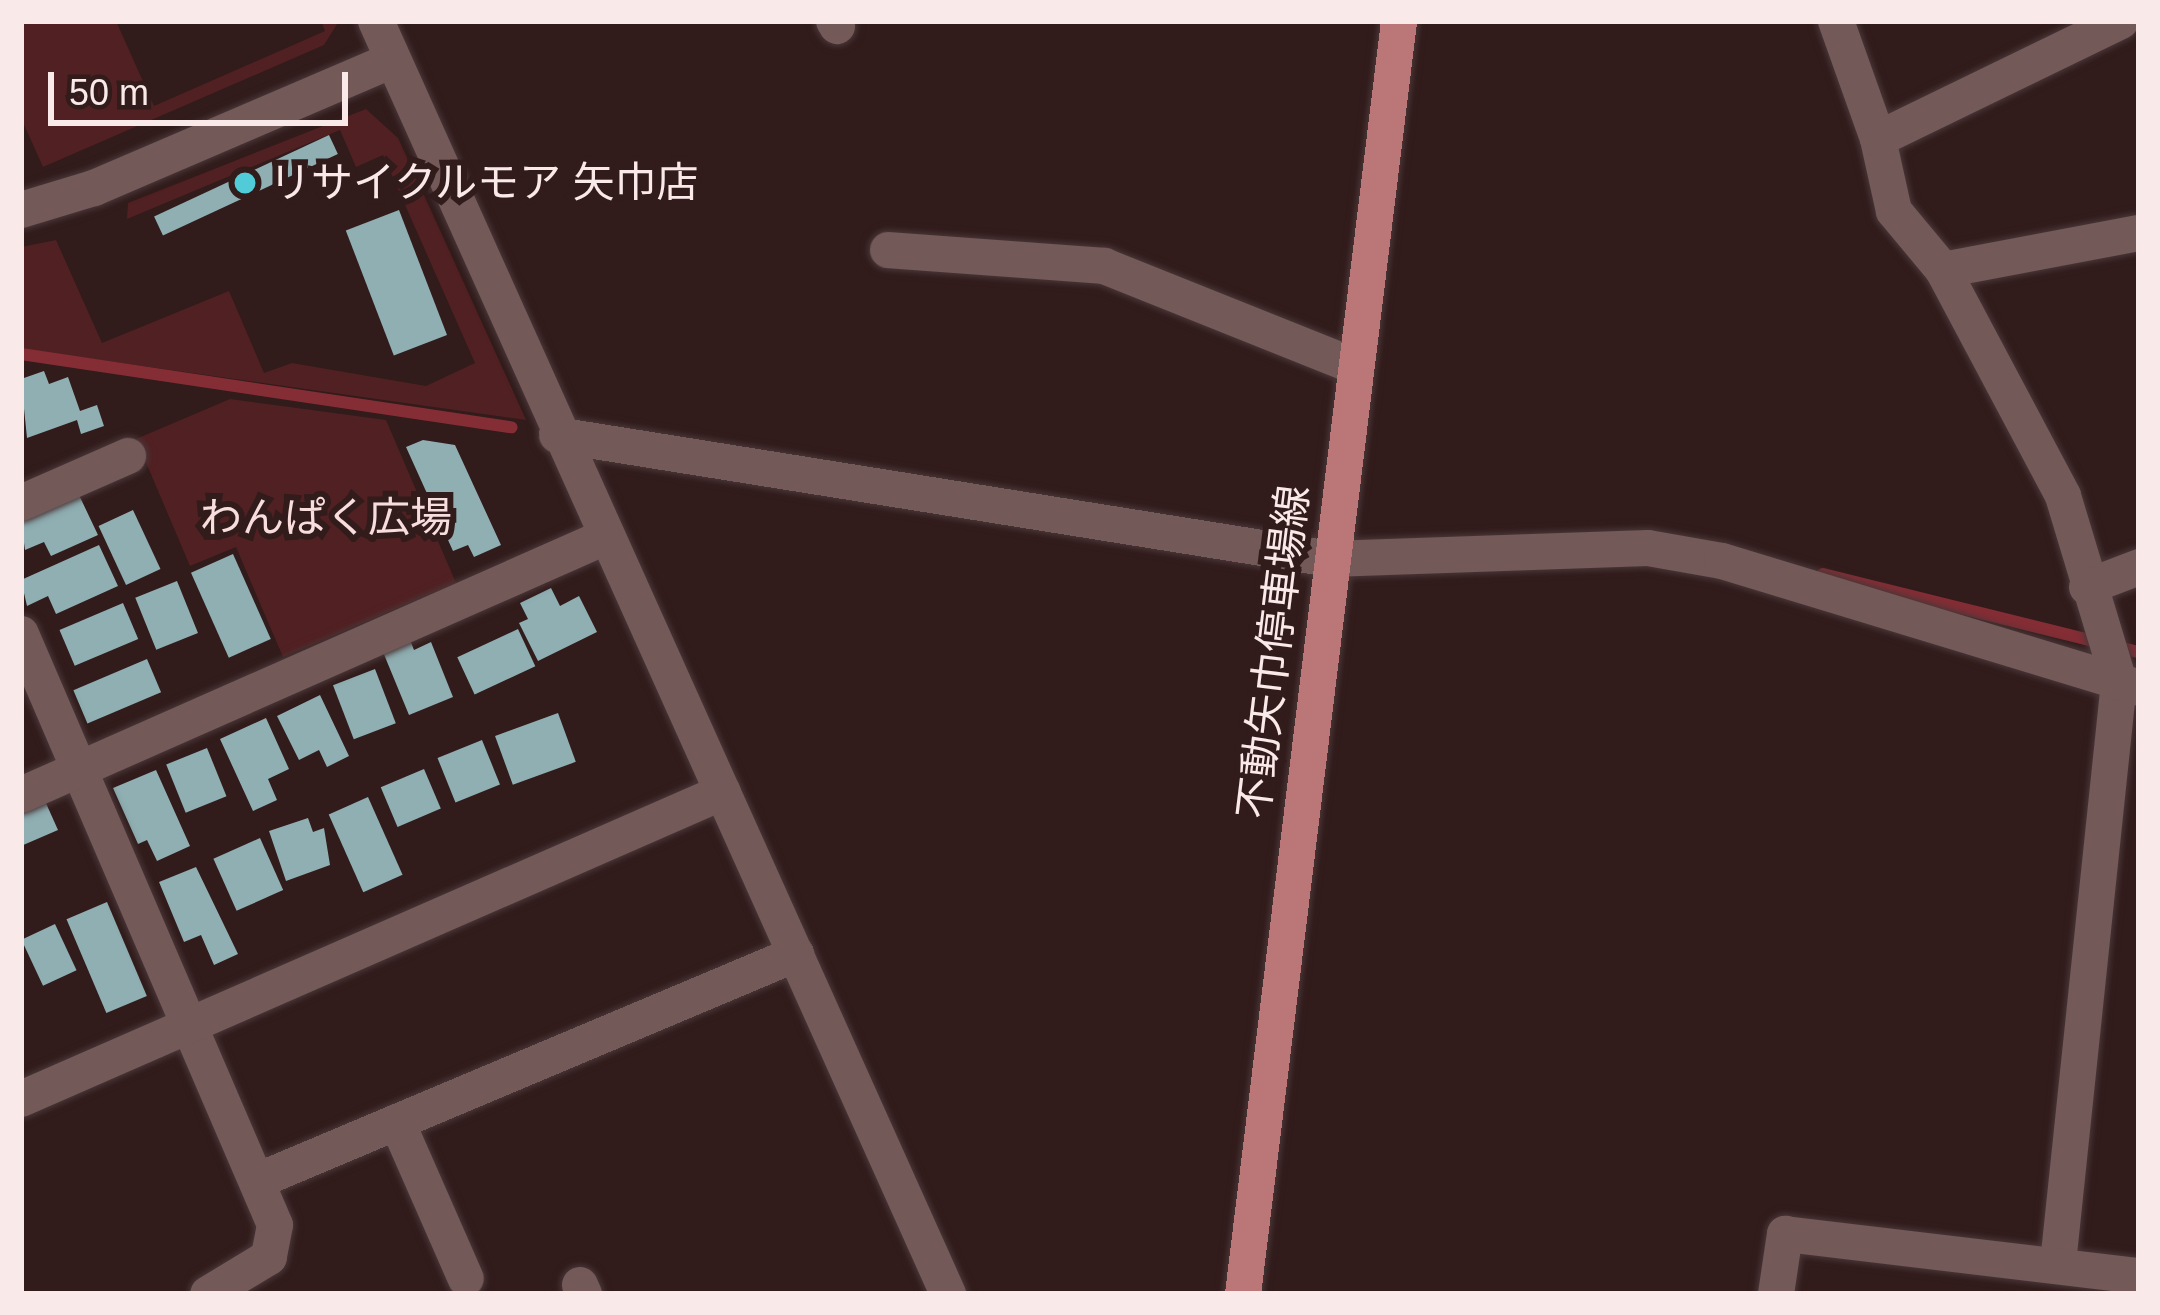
<!DOCTYPE html>
<html>
<head>
<meta charset="utf-8">
<style>
  body { margin:0 }
  #map { position:relative; width:2160px; height:1315px; overflow:hidden; background:#311b1b; font-family:Helvetica,"Noto Sans JP",sans-serif }
  div>[style] { position:absolute }
  .green>* { inset:0; background:#512023 }
  .stream>* { height:12px; margin:-6px; padding:0 6px; transform-origin:6px; border-radius:6px; background:#842d35 }
  .building>* { inset:0; background:#8fafb3; transform-origin:0 0 }
  .roads { filter:drop-shadow(0 0 3px #4a3738) drop-shadow(0 0 3px #4a3738) }
  .minor>* { height:36px; margin:-18px; padding:0 18px; transform-origin:18px; border-radius:18px; background:#745959 }
  .major>* { height:36px; margin:-18px; padding:0 18px; transform-origin:18px; border-radius:18px; background:#bb7678 }
  .dots>* { width:33px; height:33px; translate:-50% -50%; box-sizing:border-box; border:6px solid #311b1b; border-radius:50% }
  span { translate:-50% -50%; white-space:nowrap; text-align:center; line-height:1.15; -webkit-text-stroke:12px #311b1b; paint-order:stroke }
  .poi-label { font-size:42px; color:#f9e9e8 }
  .left { translate:0 -50%; text-align:left }
  .park-label { font-size:42px; color:#f8dddd }
  .street-label { font-size:42px; color:#f9e9e8 }
  .frame { position:absolute; inset:0; border:24px solid #f9e9e8; pointer-events:none }
  .scale { position:absolute; left:48px; top:72px; width:300px; height:54px; box-sizing:border-box; border:6px solid #f9e9e8; border-top:0; padding-left:15px; font-size:36px; line-height:42px; white-space:nowrap; color:#f9e9e8; -webkit-text-stroke:9px #311b1b; paint-order:stroke }
</style>
</head>
<body>
<div id="map">
  <div class="green">
    <i style="clip-path:polygon(21px 21px,116px 21px,154px 106px,325px 31px,321px 21px,339px 21px,324px 45px,43px 167px,21px 118px)"></i>
    <i style="clip-path:polygon(366px 109px,398px 138px,526px 420px,21px 349px,21px 247px,56px 240px,102px 343px,229px 291px,264px 373px,292px 363px,426px 386px,475px 363px,383px 155px,356px 167px,340px 130px,127px 219px,128px 203px)"></i>
    <i style="clip-path:polygon(230px 399px,386px 420px,456px 583px,283px 657px,236px 547px,190px 566px,136px 439px)"></i>
  </div>
  <div class="stream">
    <i style="left:21px;top:354px;width:496px;rotate:8.5deg"></i>
    <i style="left:1823px;top:574px;width:325px;rotate:13.9deg"></i>
  </div>
  <div class="building">
    <i style="left:329px;top:135px;width:21px;height:193px;rotate:65deg"></i>
    <i style="left:399px;top:210px;width:134px;height:57px;rotate:69deg"></i>
    <i style="clip-path:polygon(44px 371px,49px 384px,68px 377px,80px 411px,97px 405px,104px 426px,81px 434px,77px 420px,27px 438px,21px 379px)"></i>
    <i style="clip-path:polygon(423px 440px,455px 445px,501px 545px,474px 557px,468px 545px,453px 551px,406px 447px)"></i>
    <i style="clip-path:polygon(79px 495px,98px 535px,51px 556px,44px 542px,25px 550px,21px 521px)"></i>
    <i style="left:133px;top:510px;width:65px;height:38px;rotate:65deg"></i>
    <i style="clip-path:polygon(99px 545px,118px 586px,56px 614px,48px 596px,27px 606px,21px 580px)"></i>
    <i style="left:233px;top:554px;width:93px;height:46px;rotate:66deg"></i>
    <i style="left:177px;top:581px;width:56px;height:45px;rotate:68deg"></i>
    <i style="clip-path:polygon(551px 588px,560px 606px,579px 596px,597px 632px,538px 661px,519px 623px,528px 619px,520px 603px)"></i>
    <i style="left:123px;top:603px;width:39px;height:69px;rotate:67deg"></i>
    <i style="left:518px;top:629px;width:41px;height:67px;rotate:65deg"></i>
    <i style="clip-path:polygon(410px 640px,414px 650px,431px 642px,453px 697px,409px 715px,383px 652px)"></i>
    <i style="left:147px;top:659px;width:36px;height:80px;rotate:67deg"></i>
    <i style="left:375px;top:669px;width:58px;height:45px;rotate:69deg"></i>
    <i style="clip-path:polygon(320px 695px,349px 756px,327px 767px,319px 750px,299px 760px,277px 716px)"></i>
    <i style="left:558px;top:713px;width:52px;height:67px;rotate:70deg"></i>
    <i style="clip-path:polygon(266px 718px,289px 769px,268px 779px,277px 800px,253px 811px,220px 739px)"></i>
    <i style="left:482px;top:740px;width:48px;height:48px;rotate:68deg"></i>
    <i style="left:207px;top:748px;width:52px;height:44px;rotate:68deg"></i>
    <i style="left:424px;top:769px;width:43px;height:47px;rotate:67deg"></i>
    <i style="clip-path:polygon(156px 770px,190px 846px,157px 861px,147px 840px,138px 844px,113px 788px)"></i>
    <i style="left:368px;top:797px;width:85px;height:43px;rotate:66deg"></i>
    <i style="clip-path:polygon(45px 801px,58px 830px,21px 846px,21px 812px)"></i>
    <i style="clip-path:polygon(308px 818px,313px 832px,324px 828px,330px 865px,286px 881px,269px 831px)"></i>
    <i style="left:260px;top:838px;width:57px;height:51px;rotate:66deg"></i>
    <i style="clip-path:polygon(196px 867px,238px 954px,214px 965px,201px 935px,184px 942px,159px 882px)"></i>
    <i style="left:107px;top:902px;width:102px;height:44px;rotate:67deg"></i>
    <i style="left:55px;top:924px;width:51px;height:37px;rotate:65deg"></i>
  </div>
  <div class="roads">
    <div class="minor">
      <i style="left:376px;top:21px;width:1396px;rotate:65.8deg"></i>
      <i style="left:834px;top:21px;width:6px;rotate:59deg"></i>
      <i style="left:1836px;top:21px;width:125px;rotate:70.4deg"></i>
      <i style="left:1878px;top:139px;width:74px;rotate:77.5deg"></i>
      <i style="left:1894px;top:211px;width:77px;rotate:50.3deg"></i>
      <i style="left:1943px;top:270px;width:256px;rotate:62deg"></i>
      <i style="left:2063px;top:496px;width:194px;rotate:73.2deg"></i>
      <i style="left:2119px;top:682px;width:584px;rotate:95.99deg"></i>
      <i style="left:1878px;top:139px;width:270px;rotate:-25.9deg"></i>
      <i style="left:21px;top:210px;width:76px;rotate:-16.8deg"></i>
      <i style="left:94px;top:188px;width:324px;rotate:-23.2deg"></i>
      <i style="left:888px;top:250px;width:217px;rotate:4.2deg"></i>
      <i style="left:1104px;top:266px;width:269px;rotate:21.8deg"></i>
      <i style="left:1943px;top:270px;width:199px;rotate:-10.7deg"></i>
      <i style="left:557px;top:435px;width:783px;rotate:9.11deg"></i>
      <i style="left:1330px;top:559px;width:318px;rotate:-2deg"></i>
      <i style="left:1648px;top:548px;width:75px;rotate:10deg"></i>
      <i style="left:1722px;top:561px;width:436px;rotate:16.9deg"></i>
      <i style="left:21px;top:503px;width:117px;rotate:-23.7deg"></i>
      <i style="left:2087px;top:587px;width:56px;rotate:-21deg"></i>
      <i style="left:21px;top:634px;width:643px;rotate:66.74deg"></i>
      <i style="left:275px;top:1225px;width:33px;rotate:101deg"></i>
      <i style="left:269px;top:1257px;width:71px;rotate:148.8deg"></i>
      <i style="left:21px;top:795px;width:636px;rotate:-23.83deg"></i>
      <i style="left:21px;top:1099px;width:766px;rotate:-23.62deg"></i>
      <i style="left:397px;top:1122px;width:171px;rotate:66.3deg"></i>
      <i style="left:257px;top:1181px;width:585px;rotate:-22.84deg"></i>
      <i style="left:580px;top:1285px;width:10px;rotate:66deg"></i>
      <i style="left:1776px;top:1294px;width:61px;rotate:-81.5deg"></i>
      <i style="left:1785px;top:1234px;width:356px;rotate:6.8deg"></i>
    </div>
    <div class="major">
      <i style="left:1243px;top:1294px;width:1283px;rotate:-83.01deg"></i>
    </div>
  </div>
  <div class="dots">
    <i style="left:245px;top:183px;background:#52cbd8"></i>
  </div>
  <div class="poi-label">
    <span class="left" style="left:269px;top:183px">リサイクルモア 矢巾店</span>
  </div>
  <div class="park-label">
    <span style="left:326px;top:518px">わんぱく広場</span>
  </div>
  <div class="street-label">
    <span style="left:1274px;top:652px;rotate:-83deg">不動矢巾停車場線</span>
  </div>
  <div class="frame"></div>
  <div class="scale">50 m</div>
</div>
</body>
</html>
